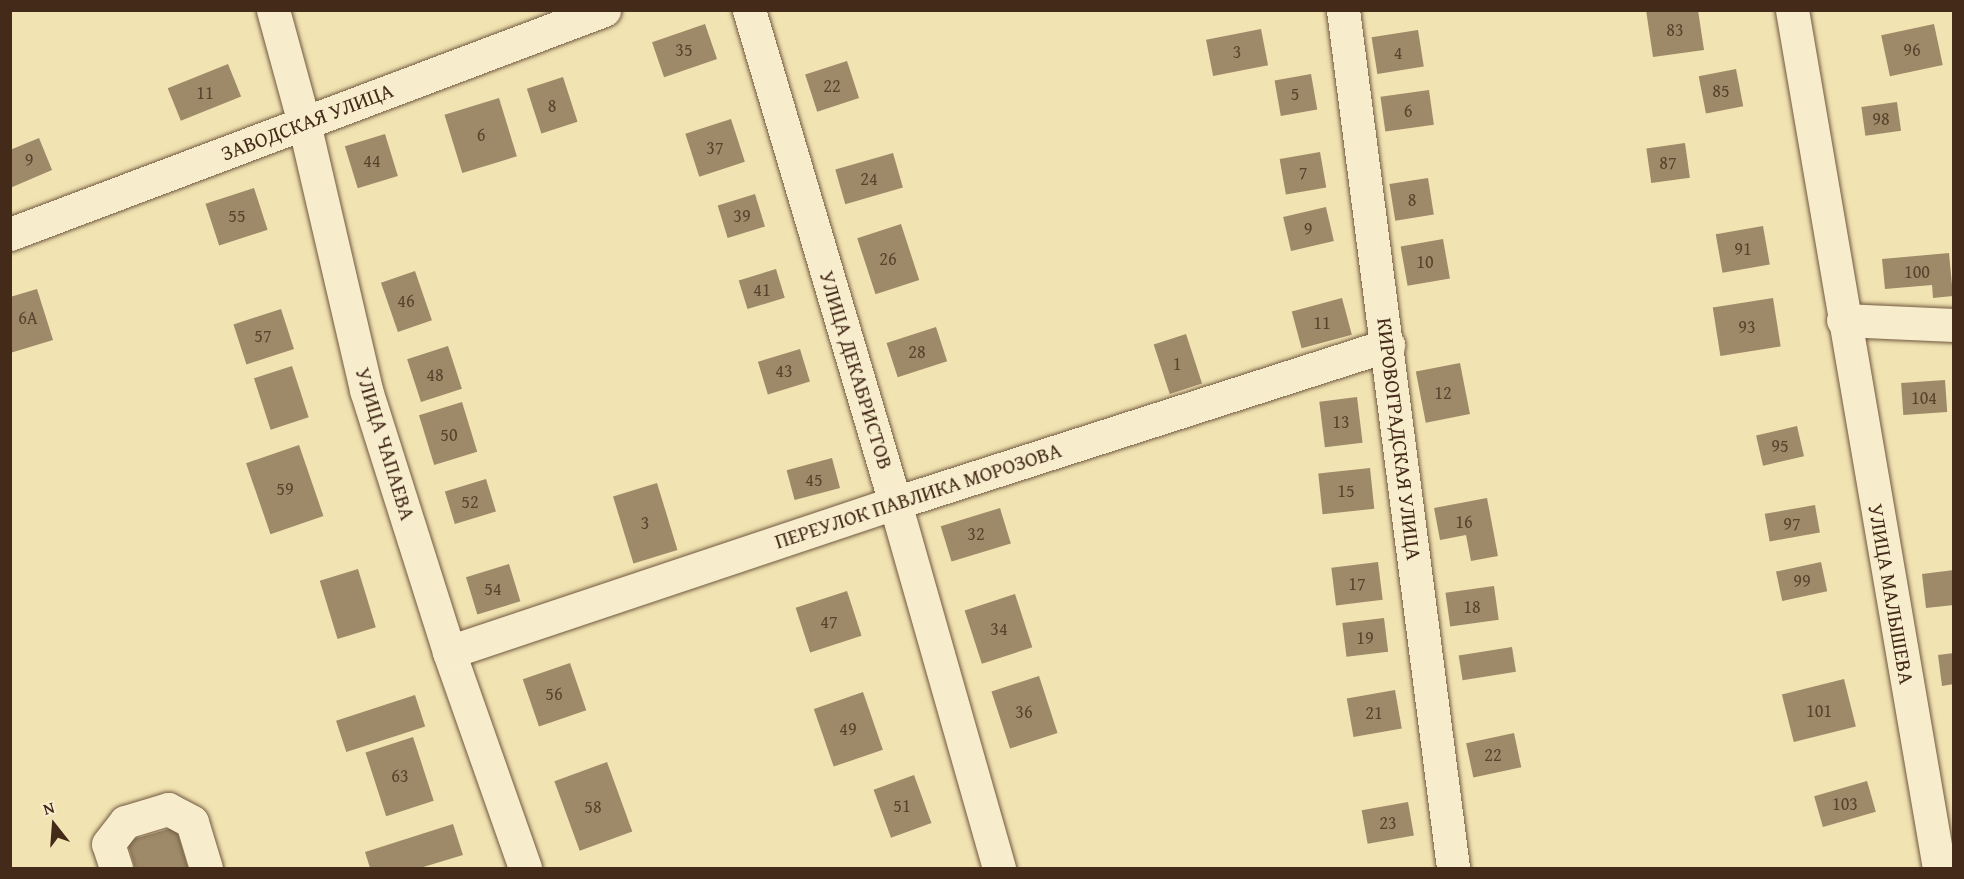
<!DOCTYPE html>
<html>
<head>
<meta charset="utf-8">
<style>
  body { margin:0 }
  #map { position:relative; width:1964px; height:879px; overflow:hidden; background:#f2e3b2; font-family:"Gentium Book Plus",serif }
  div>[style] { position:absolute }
  .building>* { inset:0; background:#9e8a69; transform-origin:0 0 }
  .roads { filter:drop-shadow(0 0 2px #70583f) drop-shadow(0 0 2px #70583f) }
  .minor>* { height:33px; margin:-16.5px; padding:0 16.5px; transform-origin:16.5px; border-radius:16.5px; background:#f7edcd }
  span { translate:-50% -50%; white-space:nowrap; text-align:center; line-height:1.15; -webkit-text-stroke:4.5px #f7edcd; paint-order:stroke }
  .number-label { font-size:18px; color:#5a422d }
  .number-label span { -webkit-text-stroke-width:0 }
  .street-label { font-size:21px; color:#442a19 }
  .frame { position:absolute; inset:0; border:12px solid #442a19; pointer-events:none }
  .north { position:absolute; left:24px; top:795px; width:60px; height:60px; -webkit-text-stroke:4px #f7edcd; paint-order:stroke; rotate:343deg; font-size:16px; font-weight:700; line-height:24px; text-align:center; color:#442a19 }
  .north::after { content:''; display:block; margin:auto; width:21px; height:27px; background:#442a19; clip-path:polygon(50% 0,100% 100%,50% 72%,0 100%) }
</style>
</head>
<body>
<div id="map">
  <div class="building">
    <i style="clip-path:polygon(1646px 10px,1698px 10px,1704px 50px,1653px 57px)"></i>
    <i style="left:705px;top:24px;width:37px;height:56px;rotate:71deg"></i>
    <i style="left:1934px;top:24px;width:42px;height:54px;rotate:78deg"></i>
    <i style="left:1261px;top:29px;width:37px;height:56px;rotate:79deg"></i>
    <i style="left:1418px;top:30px;width:37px;height:47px;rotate:81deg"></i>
    <i style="left:847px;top:61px;width:39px;height:44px;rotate:72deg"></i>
    <i style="left:228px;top:64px;width:35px;height:65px;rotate:68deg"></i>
    <i style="left:1736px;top:69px;width:38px;height:38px;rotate:79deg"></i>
    <i style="left:1311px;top:74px;width:36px;height:37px;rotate:80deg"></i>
    <i style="left:563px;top:77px;width:47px;height:38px;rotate:72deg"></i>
    <i style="left:1429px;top:90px;width:35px;height:49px;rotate:82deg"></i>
    <i style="left:499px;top:98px;width:61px;height:57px;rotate:73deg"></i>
    <i style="left:1897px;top:102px;width:29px;height:36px;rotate:82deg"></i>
    <i style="left:731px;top:119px;width:45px;height:48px;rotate:72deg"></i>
    <i style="left:385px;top:134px;width:44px;height:42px;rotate:73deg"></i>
    <i style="clip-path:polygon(39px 138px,52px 170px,10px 188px,10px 150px)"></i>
    <i style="left:1685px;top:143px;width:35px;height:39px;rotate:82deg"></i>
    <i style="left:1320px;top:152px;width:36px;height:41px;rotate:80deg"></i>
    <i style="left:893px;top:153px;width:36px;height:60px;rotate:74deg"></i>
    <i style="left:1428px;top:178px;width:37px;height:39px;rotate:81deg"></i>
    <i style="left:254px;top:188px;width:44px;height:51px;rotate:72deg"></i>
    <i style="left:755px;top:194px;width:34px;height:39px;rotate:73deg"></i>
    <i style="left:1326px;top:207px;width:35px;height:44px;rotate:77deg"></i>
    <i style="left:901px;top:224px;width:59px;height:46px;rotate:72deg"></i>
    <i style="left:1763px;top:226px;width:39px;height:48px;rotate:80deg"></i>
    <i style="left:1443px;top:239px;width:40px;height:43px;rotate:80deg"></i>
    <i style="clip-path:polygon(1949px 253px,1953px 296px,1933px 298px,1932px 285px,1885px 289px,1882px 259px)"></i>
    <i style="left:776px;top:269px;width:30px;height:39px;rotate:73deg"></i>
    <i style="left:415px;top:271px;width:52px;height:36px;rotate:71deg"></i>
    <i style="clip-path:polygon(37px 289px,53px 340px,10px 353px,10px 297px)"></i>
    <i style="left:1342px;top:298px;width:38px;height:52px;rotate:75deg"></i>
    <i style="left:1773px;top:298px;width:49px;height:61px;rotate:81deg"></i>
    <i style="left:281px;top:309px;width:42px;height:50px;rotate:72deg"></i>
    <i style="left:936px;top:327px;width:36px;height:52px;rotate:72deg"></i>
    <i style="left:1186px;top:334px;width:52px;height:34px;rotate:72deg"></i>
    <i style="left:448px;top:346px;width:45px;height:43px;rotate:72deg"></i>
    <i style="left:800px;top:349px;width:34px;height:44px;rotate:73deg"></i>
    <i style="left:1460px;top:363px;width:52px;height:45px;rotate:79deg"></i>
    <i style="left:292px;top:366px;width:54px;height:40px;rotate:72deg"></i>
    <i style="left:1945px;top:380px;width:32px;height:44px;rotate:86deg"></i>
    <i style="left:1357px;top:397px;width:46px;height:38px;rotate:83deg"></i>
    <i style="left:462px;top:402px;width:52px;height:45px;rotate:73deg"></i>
    <i style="left:1797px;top:426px;width:31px;height:42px;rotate:77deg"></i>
    <i style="left:299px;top:445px;width:75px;height:56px;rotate:71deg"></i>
    <i style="left:832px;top:458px;width:31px;height:47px;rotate:75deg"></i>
    <i style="left:1370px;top:468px;width:41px;height:52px;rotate:84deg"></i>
    <i style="left:486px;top:479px;width:34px;height:43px;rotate:73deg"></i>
    <i style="left:657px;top:483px;width:70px;height:46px;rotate:73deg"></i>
    <i style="clip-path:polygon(1487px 498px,1498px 556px,1471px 561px,1466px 535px,1440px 540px,1434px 508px)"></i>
    <i style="left:1815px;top:505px;width:28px;height:51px;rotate:80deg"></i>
    <i style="left:1000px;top:508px;width:37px;height:62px;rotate:73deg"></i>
    <i style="left:1378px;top:562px;width:38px;height:47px;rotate:83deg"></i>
    <i style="left:1821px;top:562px;width:30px;height:46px;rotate:78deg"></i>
    <i style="left:509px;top:564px;width:39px;height:45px;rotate:73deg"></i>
    <i style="left:358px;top:569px;width:61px;height:40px;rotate:73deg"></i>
    <i style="clip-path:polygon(1954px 570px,1954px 605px,1926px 608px,1922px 574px)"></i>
    <i style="left:1494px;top:586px;width:34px;height:49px;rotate:82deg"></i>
    <i style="left:847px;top:591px;width:47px;height:54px;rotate:72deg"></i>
    <i style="left:1015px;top:594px;width:56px;height:53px;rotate:72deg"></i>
    <i style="left:1384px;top:618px;width:34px;height:42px;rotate:83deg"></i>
    <i style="left:1512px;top:647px;width:25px;height:54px;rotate:81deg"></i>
    <i style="clip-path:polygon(1954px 653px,1954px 684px,1942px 686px,1938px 655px)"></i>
    <i style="left:570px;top:663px;width:50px;height:50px;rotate:71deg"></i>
    <i style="left:1039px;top:676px;width:60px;height:50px;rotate:72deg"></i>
    <i style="left:1844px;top:679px;width:49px;height:64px;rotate:76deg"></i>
    <i style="left:1395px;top:690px;width:39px;height:49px;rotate:80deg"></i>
    <i style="left:863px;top:692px;width:61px;height:52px;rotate:71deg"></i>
    <i style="left:415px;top:695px;width:33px;height:83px;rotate:72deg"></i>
    <i style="left:1514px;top:733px;width:35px;height:49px;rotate:78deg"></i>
    <i style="left:413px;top:737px;width:67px;height:50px;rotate:72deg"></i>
    <i style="left:607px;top:762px;width:74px;height:56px;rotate:70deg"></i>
    <i style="left:914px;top:775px;width:51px;height:43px;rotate:70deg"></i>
    <i style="left:1867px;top:781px;width:32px;height:55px;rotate:74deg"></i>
    <i style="left:1408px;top:802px;width:34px;height:47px;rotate:80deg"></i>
    <i style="clip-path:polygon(453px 824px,463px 855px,420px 868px,370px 868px,365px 852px)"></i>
    <i style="clip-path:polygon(176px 827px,188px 868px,135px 868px,127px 841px)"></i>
  </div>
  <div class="roads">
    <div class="minor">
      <i style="left:273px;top:10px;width:117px;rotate:74.7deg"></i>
      <i style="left:304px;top:123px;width:274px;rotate:76.9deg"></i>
      <i style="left:366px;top:390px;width:275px;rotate:72.4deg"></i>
      <i style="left:449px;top:652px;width:229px;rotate:70.6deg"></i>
      <i style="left:749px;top:10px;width:514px;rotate:73.5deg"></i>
      <i style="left:895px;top:503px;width:380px;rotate:74.1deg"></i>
      <i style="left:1343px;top:10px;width:865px;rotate:82.69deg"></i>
      <i style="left:1792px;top:10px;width:871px;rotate:80.28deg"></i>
      <i style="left:10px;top:234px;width:635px;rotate:-20.66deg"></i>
      <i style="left:1843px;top:320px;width:111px;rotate:2.6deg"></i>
      <i style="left:449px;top:652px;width:470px;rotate:-18.5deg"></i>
      <i style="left:895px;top:503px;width:518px;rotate:-17.77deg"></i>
      <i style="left:116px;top:868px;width:25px;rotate:-108deg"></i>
      <i style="left:108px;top:844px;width:28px;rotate:-52deg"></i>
      <i style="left:125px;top:822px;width:45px;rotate:-16.8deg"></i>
      <i style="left:168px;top:809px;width:27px;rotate:28deg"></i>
      <i style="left:192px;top:822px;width:48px;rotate:73.1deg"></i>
    </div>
  </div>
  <div class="number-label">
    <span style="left:1675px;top:30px">83</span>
    <span style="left:684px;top:50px">35</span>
    <span style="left:1912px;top:50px">96</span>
    <span style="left:1237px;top:52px">3</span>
    <span style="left:1398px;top:53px">4</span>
    <span style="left:832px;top:86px">22</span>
    <span style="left:1721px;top:91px">85</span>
    <span style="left:205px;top:93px">11</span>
    <span style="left:1295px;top:94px">5</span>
    <span style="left:552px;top:106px">8</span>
    <span style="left:1408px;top:111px">6</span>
    <span style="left:1881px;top:119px">98</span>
    <span style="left:481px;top:135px">6</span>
    <span style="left:715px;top:148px">37</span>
    <span style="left:29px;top:160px">9</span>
    <span style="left:372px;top:161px">44</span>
    <span style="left:1668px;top:163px">87</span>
    <span style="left:1303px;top:173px">7</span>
    <span style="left:869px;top:179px">24</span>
    <span style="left:1412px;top:200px">8</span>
    <span style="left:237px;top:216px">55</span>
    <span style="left:742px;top:216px">39</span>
    <span style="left:1308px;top:229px">9</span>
    <span style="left:1743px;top:249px">91</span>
    <span style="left:888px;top:259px">26</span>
    <span style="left:1425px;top:262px">10</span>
    <span style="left:1917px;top:272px">100</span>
    <span style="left:762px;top:290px">41</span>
    <span style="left:406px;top:301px">46</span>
    <span style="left:28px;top:318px">6А</span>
    <span style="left:1322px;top:323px">11</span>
    <span style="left:1747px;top:327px">93</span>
    <span style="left:263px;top:336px">57</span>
    <span style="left:917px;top:352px">28</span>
    <span style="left:1177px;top:364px">1</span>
    <span style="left:784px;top:371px">43</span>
    <span style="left:435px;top:375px">48</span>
    <span style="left:1443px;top:393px">12</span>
    <span style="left:1924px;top:398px">104</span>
    <span style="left:1341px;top:422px">13</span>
    <span style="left:449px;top:435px">50</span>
    <span style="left:1780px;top:446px">95</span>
    <span style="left:814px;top:480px">45</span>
    <span style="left:285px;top:489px">59</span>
    <span style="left:1346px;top:491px">15</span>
    <span style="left:470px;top:502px">52</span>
    <span style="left:1464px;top:522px">16</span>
    <span style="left:645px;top:523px">3</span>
    <span style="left:1792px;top:524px">97</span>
    <span style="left:976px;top:534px">32</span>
    <span style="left:1802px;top:581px">99</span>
    <span style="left:1357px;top:584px">17</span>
    <span style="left:493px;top:589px">54</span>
    <span style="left:1472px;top:607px">18</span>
    <span style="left:829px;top:622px">47</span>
    <span style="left:999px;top:629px">34</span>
    <span style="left:1365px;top:638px">19</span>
    <span style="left:554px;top:694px">56</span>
    <span style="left:1819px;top:711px">101</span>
    <span style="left:1024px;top:712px">36</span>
    <span style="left:1374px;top:713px">21</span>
    <span style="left:848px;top:729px">49</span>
    <span style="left:1493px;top:755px">22</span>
    <span style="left:400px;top:776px">63</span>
    <span style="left:1845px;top:804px">103</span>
    <span style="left:902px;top:806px">51</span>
    <span style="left:593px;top:807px">58</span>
    <span style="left:1388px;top:823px">23</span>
  </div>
  <div class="street-label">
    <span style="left:307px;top:122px;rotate:-21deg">ЗАВОДСКАЯ УЛИЦА</span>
    <span style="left:856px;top:370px;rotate:73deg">УЛИЦА ДЕКАБРИСТОВ</span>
    <span style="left:1399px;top:439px;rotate:83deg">КИРОВОГРАДСКАЯ УЛИЦА</span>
    <span style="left:385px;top:444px;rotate:73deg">УЛИЦА ЧАПАЕВА</span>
    <span style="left:918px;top:496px;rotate:-18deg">ПЕРЕУЛОК ПАВЛИКА МОРОЗОВА</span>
    <span style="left:1891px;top:594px;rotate:80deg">УЛИЦА МАЛЫШЕВА</span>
  </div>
  <div class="frame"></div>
  <div class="north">N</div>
</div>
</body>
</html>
